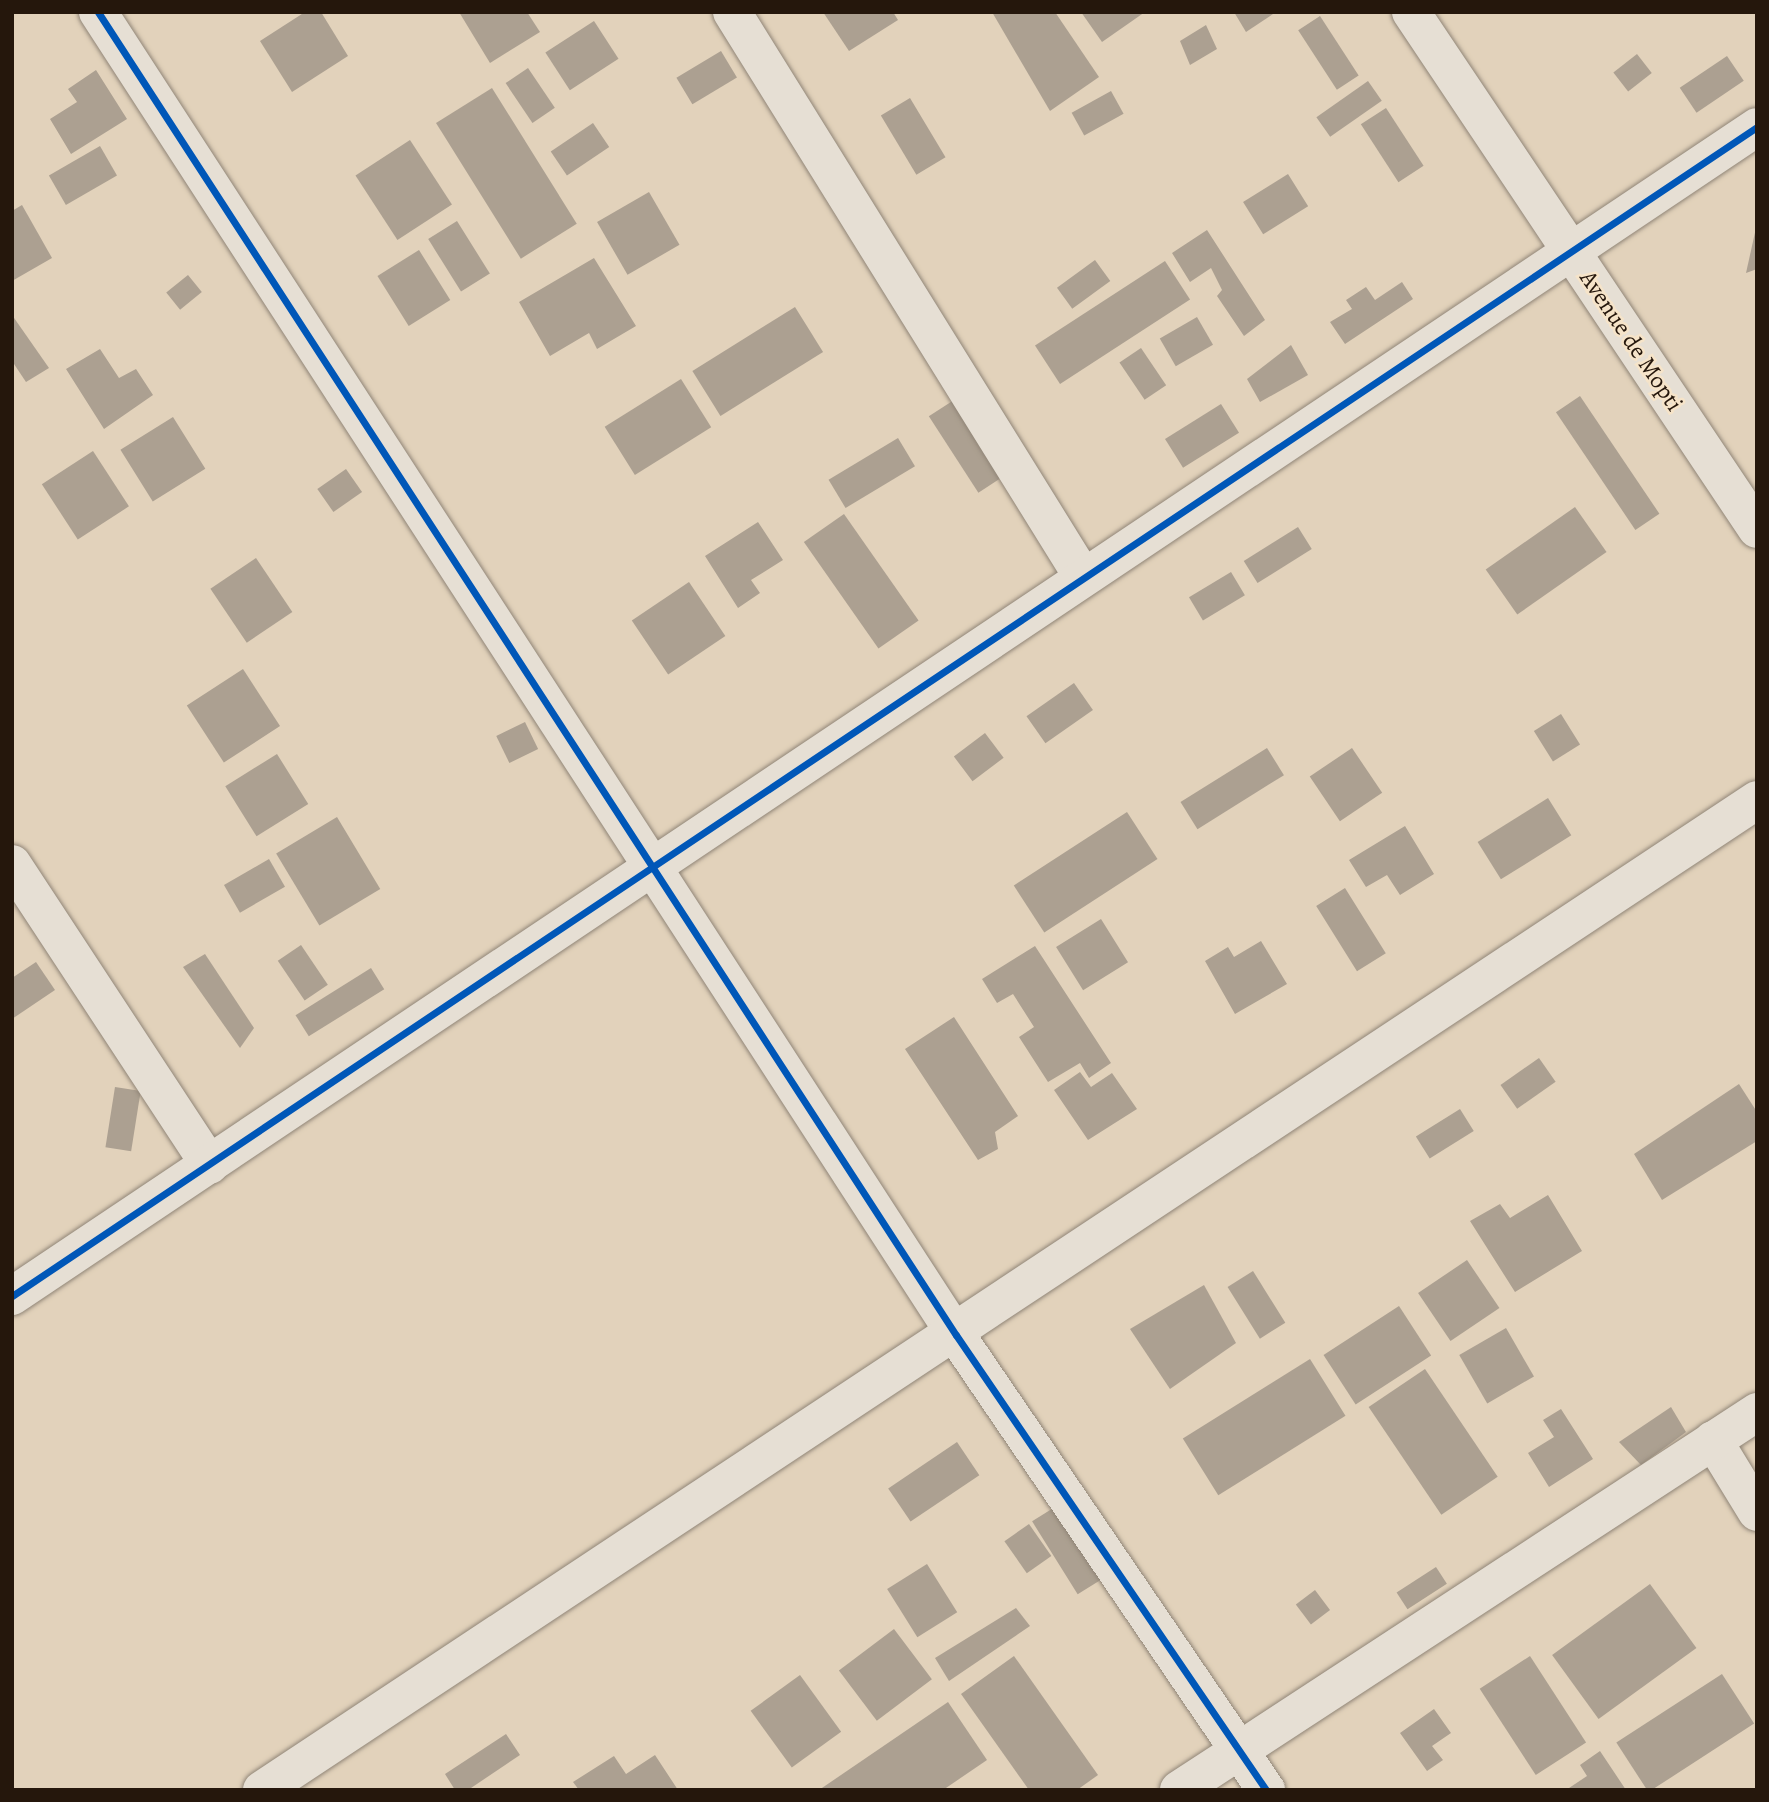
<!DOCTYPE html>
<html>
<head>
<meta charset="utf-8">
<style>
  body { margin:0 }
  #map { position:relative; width:1769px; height:1802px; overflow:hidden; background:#e2d2bb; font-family:Alegreya,serif }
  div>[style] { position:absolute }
  .building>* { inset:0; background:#aca091; transform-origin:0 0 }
  .roads { filter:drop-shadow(0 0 2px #908577) drop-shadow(0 0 2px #908577) }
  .minor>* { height:38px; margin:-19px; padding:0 19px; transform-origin:19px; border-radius:19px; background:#e6dfd4 }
  .tertiary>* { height:38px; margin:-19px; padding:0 19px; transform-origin:19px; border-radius:19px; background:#e6dfd4 }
  .cycleway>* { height:7px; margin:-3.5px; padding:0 3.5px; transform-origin:3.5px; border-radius:3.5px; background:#0057b8 }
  span { translate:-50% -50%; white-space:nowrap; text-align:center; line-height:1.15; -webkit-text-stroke:5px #f6e4c9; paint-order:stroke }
  .street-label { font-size:24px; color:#25170c }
  .frame { position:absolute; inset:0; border:14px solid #25170c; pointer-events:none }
</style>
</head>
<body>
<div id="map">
  <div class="building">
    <i style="clip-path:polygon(305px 12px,321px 12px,348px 56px,292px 92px,260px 41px)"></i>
    <i style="clip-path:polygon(459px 12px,527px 12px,540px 32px,490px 63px)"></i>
    <i style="clip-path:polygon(823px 12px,893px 12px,898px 20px,849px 51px)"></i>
    <i style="clip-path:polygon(992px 12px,1055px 12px,1099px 77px,1050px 111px)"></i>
    <i style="clip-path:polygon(1081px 12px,1145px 12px,1102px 42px)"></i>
    <i style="clip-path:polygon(1234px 12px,1276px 12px,1246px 32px)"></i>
    <i style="left:1320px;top:16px;width:71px;height:26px;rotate:57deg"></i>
    <i style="left:594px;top:21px;width:45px;height:58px;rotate:57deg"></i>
    <i style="clip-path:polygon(1206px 25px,1217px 49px,1190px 65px,1180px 41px)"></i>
    <i style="left:721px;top:51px;width:31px;height:52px;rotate:59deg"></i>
    <i style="left:1637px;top:54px;width:24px;height:30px;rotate:52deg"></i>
    <i style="left:1727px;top:56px;width:30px;height:57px;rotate:56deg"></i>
    <i style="left:528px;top:68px;width:48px;height:27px;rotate:56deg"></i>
    <i style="clip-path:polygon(96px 70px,127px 119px,71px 154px,50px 119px,77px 102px,68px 89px)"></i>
    <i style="left:1368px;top:81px;width:24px;height:63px;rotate:55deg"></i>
    <i style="left:492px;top:88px;width:160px;height:66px;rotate:58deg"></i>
    <i style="left:1111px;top:91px;width:26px;height:45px;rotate:61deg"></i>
    <i style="left:910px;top:98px;width:69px;height:34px;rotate:59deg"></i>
    <i style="left:1386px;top:108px;width:69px;height:30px;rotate:57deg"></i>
    <i style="left:593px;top:123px;width:29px;height:51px;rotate:56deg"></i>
    <i style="left:410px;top:140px;width:77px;height:65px;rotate:57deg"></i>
    <i style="left:100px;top:146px;width:34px;height:59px;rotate:60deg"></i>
    <i style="left:1288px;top:174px;width:38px;height:53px;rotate:58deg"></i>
    <i style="left:649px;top:192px;width:61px;height:60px;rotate:60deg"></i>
    <i style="clip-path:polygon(22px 205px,52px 258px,12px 281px,12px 211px)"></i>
    <i style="left:457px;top:221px;width:62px;height:34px;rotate:58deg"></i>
    <i style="clip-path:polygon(1756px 228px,1757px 269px,1746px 273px)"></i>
    <i style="clip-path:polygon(1207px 230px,1265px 320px,1244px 336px,1217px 296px,1222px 290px,1211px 268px,1190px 282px,1172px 253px)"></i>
    <i style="left:419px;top:250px;width:59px;height:49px;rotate:58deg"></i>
    <i style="clip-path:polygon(594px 258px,636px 326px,597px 349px,589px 333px,550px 356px,519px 302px)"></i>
    <i style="left:1095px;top:260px;width:26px;height:47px;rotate:54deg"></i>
    <i style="left:1165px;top:261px;width:46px;height:155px;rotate:57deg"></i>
    <i style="left:188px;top:275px;width:22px;height:28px;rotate:51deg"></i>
    <i style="clip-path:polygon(1402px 282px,1413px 299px,1345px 344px,1330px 322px,1352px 309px,1346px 300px,1366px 287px,1375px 300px)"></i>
    <i style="left:795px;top:307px;width:53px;height:121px;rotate:58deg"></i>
    <i style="clip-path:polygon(12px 315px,49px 368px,26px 382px,12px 361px)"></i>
    <i style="left:1197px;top:317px;width:32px;height:43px;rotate:60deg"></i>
    <i style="clip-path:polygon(1291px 345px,1308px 375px,1260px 402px,1247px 379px)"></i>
    <i style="left:1141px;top:348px;width:45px;height:26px;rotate:56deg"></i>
    <i style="clip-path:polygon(100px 349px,119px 378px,136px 369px,153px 395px,104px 429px,66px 369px)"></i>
    <i style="left:681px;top:379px;width:57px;height:90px;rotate:58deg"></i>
    <i style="left:1580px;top:396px;width:142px;height:29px;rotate:56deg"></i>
    <i style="left:954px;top:400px;width:91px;height:30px;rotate:57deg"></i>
    <i style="left:1221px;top:404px;width:34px;height:66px;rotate:58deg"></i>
    <i style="left:173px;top:417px;width:61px;height:62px;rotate:58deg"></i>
    <i style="left:898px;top:438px;width:33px;height:81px;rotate:59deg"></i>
    <i style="left:93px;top:451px;width:66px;height:61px;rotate:57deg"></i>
    <i style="left:346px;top:469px;width:28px;height:35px;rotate:55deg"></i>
    <i style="left:1575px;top:507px;width:55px;height:109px;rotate:55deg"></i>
    <i style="left:844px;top:514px;width:130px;height:49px;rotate:55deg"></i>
    <i style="clip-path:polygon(758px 522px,783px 560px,751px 580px,760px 593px,738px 608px,705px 556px)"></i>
    <i style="left:1298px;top:527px;width:26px;height:64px;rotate:58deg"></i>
    <i style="left:256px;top:558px;width:65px;height:55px;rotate:56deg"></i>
    <i style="left:1231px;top:572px;width:27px;height:49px;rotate:59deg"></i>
    <i style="left:689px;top:582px;width:65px;height:69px;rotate:56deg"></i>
    <i style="left:243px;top:669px;width:68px;height:67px;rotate:57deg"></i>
    <i style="left:1074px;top:683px;width:33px;height:58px;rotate:55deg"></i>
    <i style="left:1561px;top:714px;width:36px;height:32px;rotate:58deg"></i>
    <i style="left:525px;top:722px;width:30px;height:32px;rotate:64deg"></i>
    <i style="left:985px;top:733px;width:31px;height:39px;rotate:53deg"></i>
    <i style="left:1267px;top:748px;width:32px;height:102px;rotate:58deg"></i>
    <i style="left:1352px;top:748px;width:54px;height:51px;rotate:56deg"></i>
    <i style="left:277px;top:754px;width:59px;height:61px;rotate:58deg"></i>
    <i style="left:1548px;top:798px;width:44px;height:83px;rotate:58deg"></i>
    <i style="left:1127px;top:812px;width:56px;height:135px;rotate:57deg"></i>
    <i style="left:337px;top:817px;width:84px;height:71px;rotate:59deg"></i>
    <i style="clip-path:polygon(1405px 826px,1434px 874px,1400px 895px,1387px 875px,1366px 887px,1349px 860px)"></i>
    <i style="left:269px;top:859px;width:32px;height:52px;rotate:60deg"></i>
    <i style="left:1345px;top:888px;width:77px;height:34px;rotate:58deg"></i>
    <i style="left:1101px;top:919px;width:51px;height:53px;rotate:58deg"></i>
    <i style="clip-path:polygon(1261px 941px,1287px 984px,1235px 1014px,1205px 961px,1228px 947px,1234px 957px)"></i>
    <i style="left:301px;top:945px;width:48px;height:28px;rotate:56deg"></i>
    <i style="clip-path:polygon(1035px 946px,1111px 1063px,1089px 1078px,1080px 1063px,1048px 1082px,1019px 1037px,1034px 1027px,1013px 994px,997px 1003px,982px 979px)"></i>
    <i style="clip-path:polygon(205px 954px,254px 1028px,240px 1048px,183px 967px)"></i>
    <i style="clip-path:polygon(36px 962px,55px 990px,12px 1019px,12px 978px)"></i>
    <i style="left:371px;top:968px;width:25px;height:89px;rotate:58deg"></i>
    <i style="clip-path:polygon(954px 1017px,1018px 1116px,995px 1132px,998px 1149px,978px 1160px,905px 1049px)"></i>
    <i style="left:1539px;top:1058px;width:29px;height:47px;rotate:55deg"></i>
    <i style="clip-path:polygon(1080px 1072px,1091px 1087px,1112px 1073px,1137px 1109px,1088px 1140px,1054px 1090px)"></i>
    <i style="clip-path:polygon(1739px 1084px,1757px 1112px,1757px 1141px,1662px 1200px,1634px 1154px)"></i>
    <i style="left:115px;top:1087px;width:26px;height:61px;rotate:9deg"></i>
    <i style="left:1460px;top:1109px;width:26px;height:52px;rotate:58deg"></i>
    <i style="clip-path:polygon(1548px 1195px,1582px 1251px,1515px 1292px,1470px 1221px,1500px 1204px,1510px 1218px)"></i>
    <i style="left:1467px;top:1260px;width:58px;height:59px;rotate:56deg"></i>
    <i style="left:1253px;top:1271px;width:61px;height:30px;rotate:58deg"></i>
    <i style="clip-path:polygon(1204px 1285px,1236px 1343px,1170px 1389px,1130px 1329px)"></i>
    <i style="left:1399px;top:1306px;width:59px;height:90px;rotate:57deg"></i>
    <i style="left:1506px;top:1328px;width:56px;height:54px;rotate:60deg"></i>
    <i style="left:1310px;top:1359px;width:67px;height:150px;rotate:58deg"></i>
    <i style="left:1425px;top:1369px;width:130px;height:68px;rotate:56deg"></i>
    <i style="clip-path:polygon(1671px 1407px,1686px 1432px,1641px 1465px,1619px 1442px)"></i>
    <i style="clip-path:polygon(1561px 1409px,1593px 1459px,1549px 1487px,1528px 1453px,1554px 1437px,1543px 1420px)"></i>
    <i style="left:957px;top:1442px;width:40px;height:83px;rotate:56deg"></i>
    <i style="left:1055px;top:1507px;width:86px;height:27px;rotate:58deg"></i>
    <i style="left:1029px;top:1524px;width:39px;height:30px;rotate:55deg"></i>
    <i style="left:927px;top:1564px;width:57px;height:47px;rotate:58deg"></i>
    <i style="left:1436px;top:1567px;width:20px;height:47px;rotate:57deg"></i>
    <i style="left:1650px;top:1584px;width:79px;height:121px;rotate:54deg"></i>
    <i style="left:1315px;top:1590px;width:25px;height:24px;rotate:53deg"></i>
    <i style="clip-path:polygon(1016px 1608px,1030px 1626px,949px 1681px,935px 1658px)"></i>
    <i style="left:894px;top:1629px;width:63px;height:69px;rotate:53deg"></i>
    <i style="clip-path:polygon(1014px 1656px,1098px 1775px,1077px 1790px,1029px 1790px,961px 1694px)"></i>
    <i style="left:1530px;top:1656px;width:103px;height:60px;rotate:57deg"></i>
    <i style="left:1722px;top:1674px;width:59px;height:126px;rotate:57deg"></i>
    <i style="left:800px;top:1675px;width:70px;height:61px;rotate:54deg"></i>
    <i style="clip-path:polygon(948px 1702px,987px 1760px,943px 1790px,819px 1790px)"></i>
    <i style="clip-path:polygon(1434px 1709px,1451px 1733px,1432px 1746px,1443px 1760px,1427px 1771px,1400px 1733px)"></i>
    <i style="clip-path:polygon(506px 1734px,520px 1755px,468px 1790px,455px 1790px,445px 1774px)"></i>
    <i style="clip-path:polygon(1600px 1751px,1626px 1790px,1566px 1790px,1587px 1776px,1580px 1765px)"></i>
    <i style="clip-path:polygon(655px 1755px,678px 1790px,579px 1790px,573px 1782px,614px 1756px,626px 1774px)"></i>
  </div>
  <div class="roads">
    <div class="minor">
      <i style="left:98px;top:12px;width:1577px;rotate:57.04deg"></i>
      <i style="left:956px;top:1335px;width:551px;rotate:55.73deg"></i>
      <i style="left:732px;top:12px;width:665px;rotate:58.15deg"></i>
      <i style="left:12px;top:864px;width:360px;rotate:56.7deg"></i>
      <i style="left:12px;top:1296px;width:2100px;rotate:-33.82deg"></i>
      <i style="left:1713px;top:1440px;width:84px;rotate:58.6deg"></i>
      <i style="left:262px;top:1790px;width:1793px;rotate:-33.51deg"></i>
      <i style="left:1179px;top:1790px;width:691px;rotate:-33.18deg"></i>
    </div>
    <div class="tertiary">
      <i style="left:1411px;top:12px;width:622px;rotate:56.21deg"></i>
    </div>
  </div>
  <div class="cycleway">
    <i style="left:98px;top:12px;width:1577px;rotate:57.04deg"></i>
    <i style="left:956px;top:1335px;width:551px;rotate:55.73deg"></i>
    <i style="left:12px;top:1296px;width:2100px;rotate:-33.82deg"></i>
  </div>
  <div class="street-label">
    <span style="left:1631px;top:341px;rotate:56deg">Avenue de Mopti</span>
  </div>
  <div class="frame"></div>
</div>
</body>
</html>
